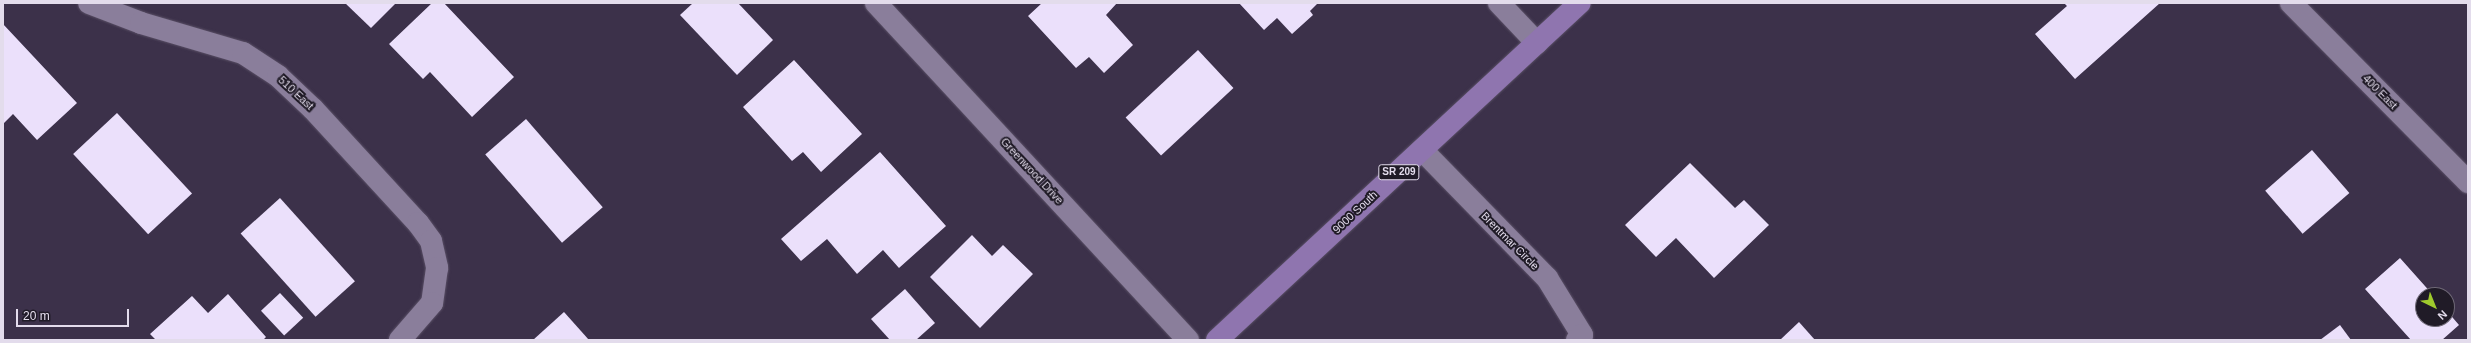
<!DOCTYPE html>
<html>
<head>
<meta charset="utf-8">
<style>
  body { margin:0 }
  #map { position:relative; width:2471px; height:343px; overflow:hidden; background:#3c314a; font-family:Arial,sans-serif }
  div>[style] { position:absolute }
  .building>* { inset:0; background:#ebe0fb; transform-origin:0 0 }
  .roads { filter:drop-shadow(0 0 1px #594f65) drop-shadow(0 0 1px #594f65) }
  .minor>* { height:22px; margin:-11px; padding:0 11px; transform-origin:11px; border-radius:11px; background:#8a7e9b }
  .primary>* { height:22px; margin:-11px; padding:0 11px; transform-origin:11px; border-radius:11px; background:#8f75af }
  span { translate:-50% -50%; white-space:nowrap; text-align:center; line-height:1.15; -webkit-text-stroke:4px #201b27; paint-order:stroke }
  .shield-label span { padding:1px 3px; background:#201b27; border:1px solid; border-radius:3px; -webkit-text-stroke-width:0 }
  .shield-label { font-size:10px; color:#e3dcec; font-weight:700 }
  .street-label { font-size:11px; color:#e3dcec }
  .frame { position:absolute; inset:0; border:4px solid #e3dcec; pointer-events:none }
  .north { position:absolute; left:2415px; top:287px; width:40px; height:40px; box-sizing:border-box; background:#201b27; border:1px solid #6e6876; border-radius:50%; rotate:137deg; font-size:11px; font-weight:700; line-height:16px; text-align:center; color:#e3dcec }
  .north::after { content:''; display:block; margin:auto; width:14px; height:18px; background:#9fca2d; clip-path:polygon(50% 0,100% 100%,50% 72%,0 100%) }
  .scale { position:absolute; left:16px; top:309px; width:113px; height:18px; box-sizing:border-box; border:2px solid #e3dcec; border-top:0; padding-left:5px; font-size:12px; line-height:14px; white-space:nowrap; color:#e3dcec; -webkit-text-stroke:3px #201b27; paint-order:stroke }
</style>
</head>
<body>
<div id="map">
  <div class="building">
    <i style="clip-path:polygon(345px 3px,396px 3px,371px 28px)"></i>
    <i style="clip-path:polygon(432px 3px,444px 3px,514px 77px,472px 117px,430px 72px,423px 79px,389px 44px)"></i>
    <i style="clip-path:polygon(693px 3px,738px 3px,773px 40px,737px 75px,680px 15px)"></i>
    <i style="clip-path:polygon(1042px 3px,1117px 3px,1106px 15px,1133px 45px,1104px 73px,1089px 57px,1076px 68px,1028px 16px)"></i>
    <i style="clip-path:polygon(1239px 3px,1318px 3px,1310px 11px,1313px 15px,1292px 34px,1277px 18px,1264px 30px)"></i>
    <i style="clip-path:polygon(2064px 3px,2160px 3px,2075px 79px,2035px 34px,2067px 6px)"></i>
    <i style="clip-path:polygon(3px 24px,77px 103px,37px 140px,13px 114px,3px 124px)"></i>
    <i style="left:1198px;top:50px;width:52px;height:99px;rotate:47deg"></i>
    <i style="clip-path:polygon(794px 60px,862px 134px,821px 172px,803px 152px,792px 161px,743px 107px)"></i>
    <i style="left:117px;top:113px;width:110px;height:60px;rotate:47deg"></i>
    <i style="left:526px;top:119px;width:117px;height:54px;rotate:49deg"></i>
    <i style="left:2312px;top:150px;width:57px;height:62px;rotate:49deg"></i>
    <i style="clip-path:polygon(880px 152px,946px 226px,899px 268px,883px 250px,857px 274px,827px 239px,801px 261px,781px 239px)"></i>
    <i style="clip-path:polygon(1690px 163px,1735px 208px,1744px 200px,1769px 225px,1714px 278px,1676px 238px,1656px 257px,1625px 225px)"></i>
    <i style="left:280px;top:198px;width:112px;height:53px;rotate:48deg"></i>
    <i style="clip-path:polygon(972px 235px,992px 256px,1003px 245px,1033px 274px,980px 328px,930px 277px)"></i>
    <i style="clip-path:polygon(2400px 258px,2433px 295px,2423px 295px,2423px 319px,2447px 319px,2447px 311px,2459px 325px,2442px 340px,2411px 340px,2365px 289px)"></i>
    <i style="clip-path:polygon(905px 289px,935px 323px,916px 340px,890px 340px,871px 319px)"></i>
    <i style="left:280px;top:293px;width:34px;height:26px;rotate:47deg"></i>
    <i style="clip-path:polygon(228px 294px,266px 337px,263px 340px,156px 340px,150px 334px,192px 296px,208px 313px)"></i>
    <i style="clip-path:polygon(564px 312px,589px 340px,533px 340px)"></i>
    <i style="clip-path:polygon(1799px 322px,1815px 340px,1780px 340px)"></i>
    <i style="clip-path:polygon(2340px 325px,2351px 340px,2320px 340px)"></i>
  </div>
  <div class="roads">
    <div class="minor">
      <i style="left:89px;top:3px;width:56px;rotate:21deg"></i>
      <i style="left:141px;top:23px;width:106px;rotate:16.4deg"></i>
      <i style="left:243px;top:53px;width:42px;rotate:33.3deg"></i>
      <i style="left:278px;top:76px;width:48px;rotate:43.3deg"></i>
      <i style="left:313px;top:109px;width:155px;rotate:47.4deg"></i>
      <i style="left:418px;top:223px;width:22px;rotate:54deg"></i>
      <i style="left:431px;top:241px;width:28px;rotate:77deg"></i>
      <i style="left:437px;top:268px;width:35px;rotate:98deg"></i>
      <i style="left:432px;top:303px;width:49px;rotate:130.9deg"></i>
      <i style="left:876px;top:3px;width:459px;rotate:47.2deg"></i>
      <i style="left:1499px;top:3px;width:55px;rotate:46.5deg"></i>
      <i style="left:2291px;top:3px;width:252px;rotate:45.3deg"></i>
      <i style="left:1422px;top:150px;width:179px;rotate:45.7deg"></i>
      <i style="left:1547px;top:278px;width:67px;rotate:58.4deg"></i>
      <i style="left:1582px;top:335px;width:7px;rotate:135deg"></i>
    </div>
    <div class="primary">
      <i style="left:1217px;top:340px;width:495px;rotate:-42.9deg"></i>
    </div>
  </div>
  <div class="shield-label">
    <span style="left:1399px;top:172px">SR 209</span>
  </div>
  <div class="street-label">
    <span style="left:2380px;top:92px;rotate:45deg">400 East</span>
    <span style="left:296px;top:93px;rotate:43deg">510 East</span>
    <span style="left:1032px;top:171px;rotate:47deg">Greenwood Drive</span>
    <span style="left:1355px;top:212px;rotate:-43deg">9000 South</span>
    <span style="left:1510px;top:241px;rotate:45deg">Brentmar Circle</span>
  </div>
  <div class="frame"></div>
  <div class="north">N</div>
  <div class="scale">20 m</div>
</div>
</body>
</html>
